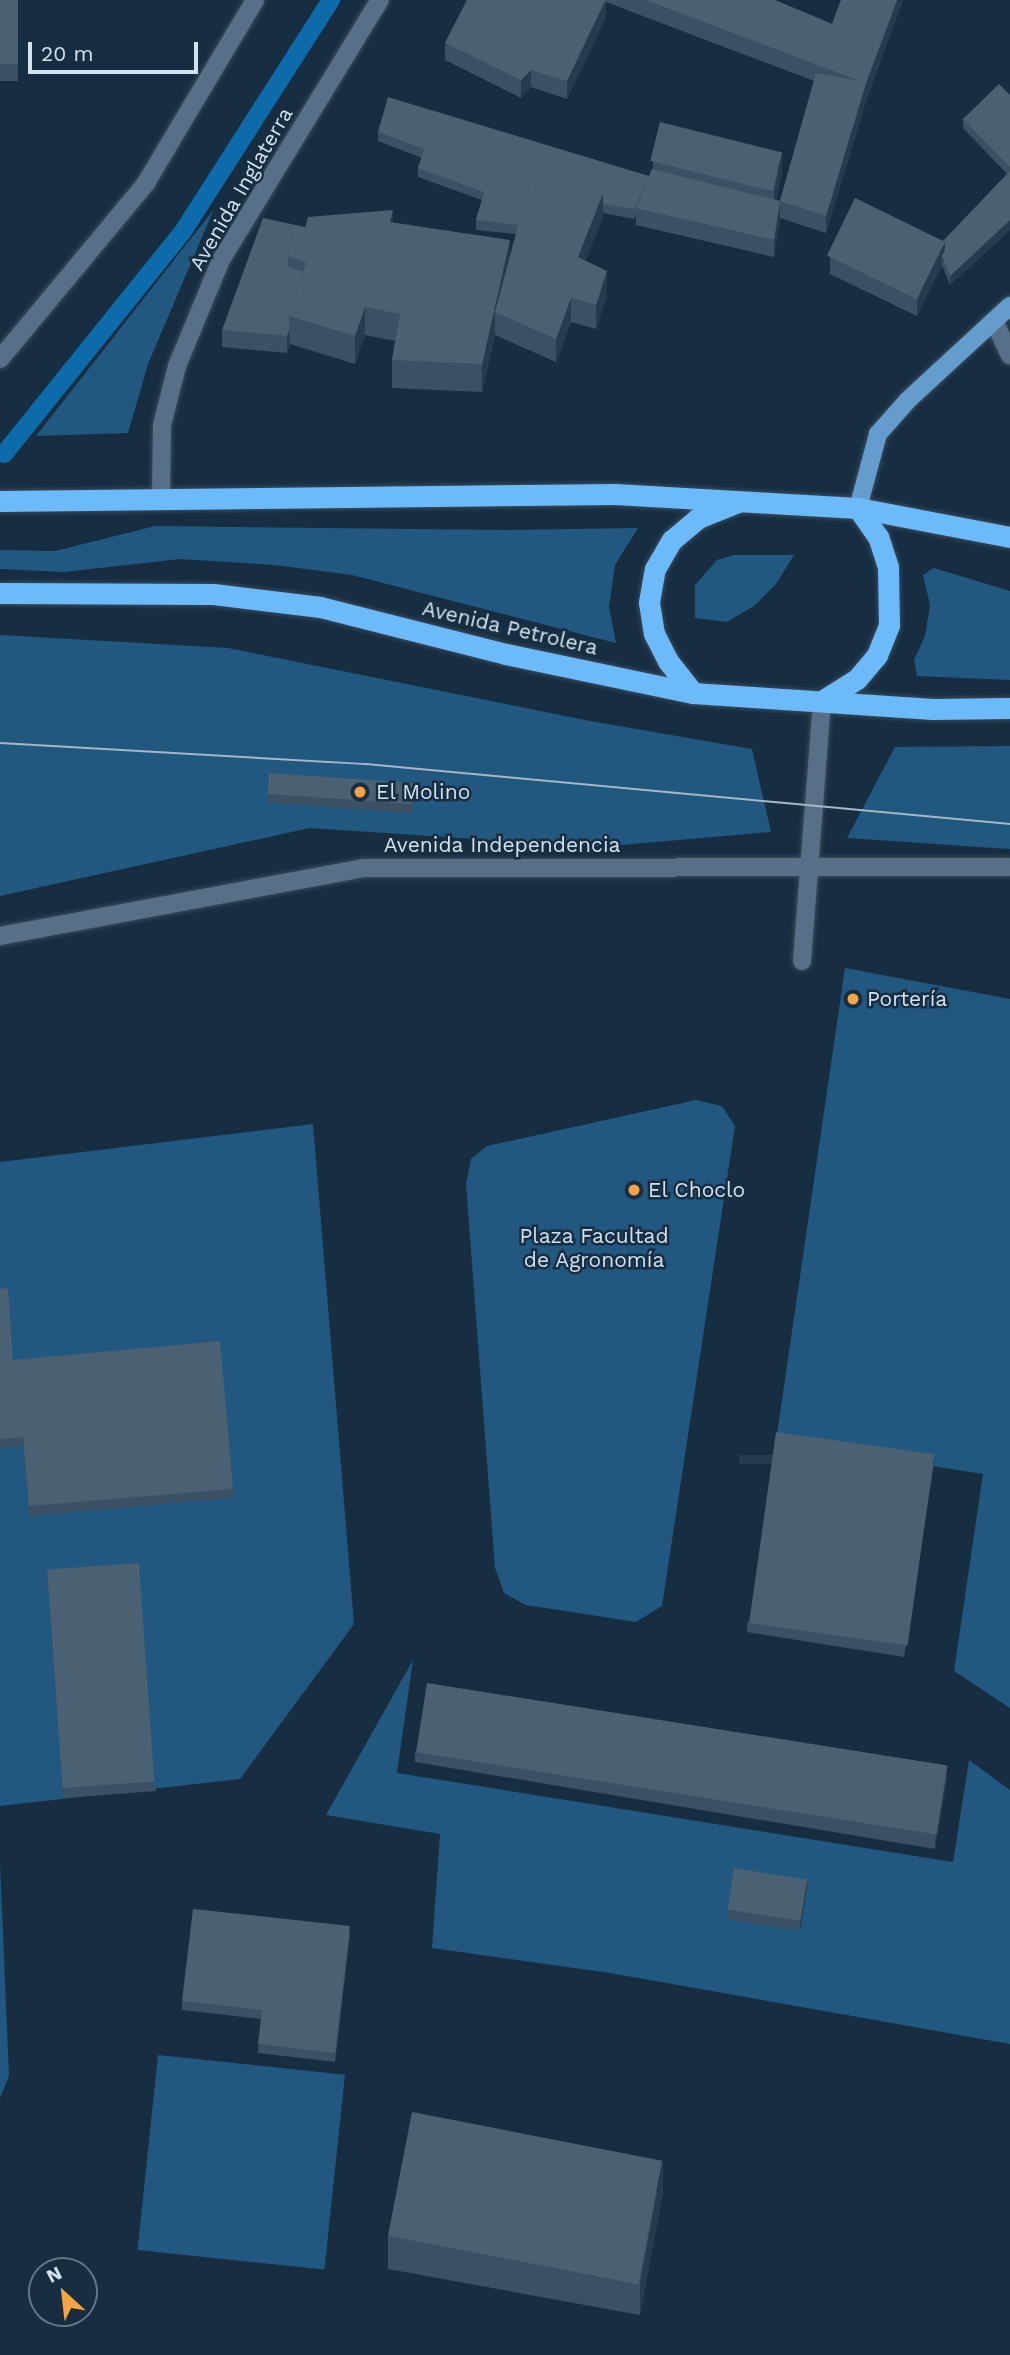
<!DOCTYPE html>
<html>
<head>
<meta charset="utf-8">
<style>
  body { margin:0 }
  #map { position:relative; width:1010px; height:2355px; overflow:hidden; background:#172e42; font-family:"Work Sans",sans-serif }
  div>[style] { position:absolute }
  .green>* { inset:0; background:#225780; transform-origin:0 0 }
  .stream>* { height:18px; margin:-9px; padding:0 9px; transform-origin:9px; border-radius:9px; background:#0e6ba9 }
  .roads { filter:drop-shadow(0 0 2px #384b5c) drop-shadow(0 0 2px #384b5c) }
  .minor>* { height:18px; margin:-9px; padding:0 9px; transform-origin:9px; border-radius:9px; background:#577087 }
  .major>* { height:18px; margin:-9px; padding:0 9px; transform-origin:9px; border-radius:9px; background:#649ccd }
  .highway>* { height:21px; margin:-10.5px; padding:0 10.5px; transform-origin:10.5px; border-radius:10.5px; background:#6dbafb }
  .tram>* { height:2px; margin:-1px; padding:0 1px; transform-origin:1px; border-radius:1px; background:#a6b7c5 }
  .wall>* { inset:0; background:#3a5064; transform-origin:0 0 }
  .shaded-wall>* { inset:0; background:#253c50; transform-origin:0 0 }
  .building>* { inset:0; background:#4a6073; transform-origin:0 0 }
  .dots>* { width:19px; height:19px; translate:-50% -50%; box-sizing:border-box; border:4px solid #172e42; border-radius:50% }
  span { translate:-50% -50%; white-space:nowrap; text-align:center; line-height:1.15; -webkit-text-stroke:5px #172e42; paint-order:stroke }
  .street-label { font-size:21px; color:#d4e2ef }
  .poi-label { font-size:21px; color:#d4e2ef }
  .left { translate:0 -50%; text-align:left }
  .park-label { font-size:21px; color:#cfe1f3 }
  .north { position:absolute; left:28px; top:2257px; width:70px; height:70px; box-sizing:border-box; background:#172e42; border:2px solid #637687; border-radius:50%; rotate:333deg; font-size:19px; font-weight:700; line-height:28px; text-align:center; color:#d4e2ef }
  .north::after { content:''; display:block; margin:auto; width:24px; height:32px; background:#f5a345; clip-path:polygon(50% 0,100% 100%,50% 72%,0 100%) }
  .scale { position:absolute; left:28px; top:42px; width:170px; height:32px; box-sizing:border-box; border:4px solid #d4e2ef; border-top:0; padding-left:9px; font-size:21px; line-height:24px; white-space:nowrap; color:#d4e2ef; -webkit-text-stroke:5px #172e42; paint-order:stroke }
</style>
</head>
<body>
<div id="map">
  <div class="green">
    <i style="clip-path:polygon(214px 209px,148px 364px,128px 433px,36px 436px)"></i>
    <i style="clip-path:polygon(155px 526px,504px 530px,638px 528px,615px 565px,609px 607px,616px 643px,352px 575px,275px 565px,180px 559px,64px 572px,0 569px,0 550px,55px 551px)"></i>
    <i style="clip-path:polygon(733px 555px,794px 555px,776px 584px,754px 606px,727px 622px,695px 618px,695px 585px,717px 560px)"></i>
    <i style="clip-path:polygon(934px 568px,1010px 591px,1010px 680px,917px 676px,914px 660px,925px 636px,930px 605px,923px 575px)"></i>
    <i style="clip-path:polygon(0 635px,228px 648px,590px 721px,752px 749px,771px 832px,599px 847px,310px 828px,0 896px)"></i>
    <i style="clip-path:polygon(1010px 746px,1010px 849px,847px 838px,895px 747px)"></i>
    <i style="clip-path:polygon(845px 968px,1010px 999px,1010px 1708px,954px 1671px,983px 1474px,776px 1441px)"></i>
    <i style="clip-path:polygon(696px 1100px,722px 1106px,735px 1126px,662px 1606px,636px 1622px,526px 1605px,504px 1593px,495px 1568px,466px 1184px,471px 1159px,487px 1146px)"></i>
    <i style="clip-path:polygon(313px 1124px,354px 1624px,240px 1779px,0 1806px,0 1162px)"></i>
    <i style="clip-path:polygon(413px 1660px,397px 1773px,953px 1862px,969px 1760px,1010px 1790px,1010px 2044px,610px 1973px,432px 1948px,440px 1834px,326px 1815px)"></i>
    <i style="clip-path:polygon(0 1863px,9px 2076px,0 2098px)"></i>
    <i style="left:158px;top:2055px;width:188px;height:196px;rotate:6deg"></i>
  </div>
  <div class="stream">
    <i style="left:4px;top:454px;width:284px;rotate:-51.2deg"></i>
    <i style="left:182px;top:233px;width:277px;rotate:-57.4deg"></i>
  </div>
  <div class="roads">
    <div class="minor">
      <i style="left:994px;top:321px;width:38px;rotate:65deg"></i>
      <i style="left:0;top:359px;width:229px;rotate:-50.3deg"></i>
      <i style="left:146px;top:183px;width:213px;rotate:-59.2deg"></i>
      <i style="left:161px;top:496px;width:71px;rotate:-89.2deg"></i>
      <i style="left:162px;top:425px;width:61px;rotate:-75.7deg"></i>
      <i style="left:177px;top:366px;width:115px;rotate:-67.5deg"></i>
      <i style="left:221px;top:260px;width:305px;rotate:-58.6deg"></i>
      <i style="left:0;top:936px;width:370px;rotate:-10.6deg"></i>
      <i style="left:364px;top:868px;width:646px;rotate:-0.09deg"></i>
      <i style="left:802px;top:961px;width:261px;rotate:-85.6deg"></i>
    </div>
    <div class="major">
      <i style="left:858px;top:508px;width:77px;rotate:-74.9deg"></i>
      <i style="left:878px;top:434px;width:45px;rotate:-48.6deg"></i>
      <i style="left:908px;top:400px;width:139px;rotate:-42.7deg"></i>
    </div>
    <div class="highway">
      <i style="left:0;top:501px;width:615px;rotate:-0.65deg"></i>
      <i style="left:615px;top:494px;width:243px;rotate:3.3deg"></i>
      <i style="left:858px;top:508px;width:155px;rotate:10.8deg"></i>
      <i style="left:0;top:593px;width:213px;rotate:0.3deg"></i>
      <i style="left:213px;top:594px;width:108px;rotate:6.9deg"></i>
      <i style="left:320px;top:607px;width:192px;rotate:14.2deg"></i>
      <i style="left:506px;top:654px;width:191px;rotate:11.8deg"></i>
      <i style="left:693px;top:693px;width:240px;rotate:3.8deg"></i>
      <i style="left:932px;top:709px;width:78px;rotate:-0.7deg"></i>
      <i style="left:693px;top:693px;width:41px;rotate:-128deg"></i>
      <i style="left:668px;top:661px;width:30px;rotate:-117deg"></i>
      <i style="left:654px;top:634px;width:32px;rotate:-99deg"></i>
      <i style="left:649px;top:602px;width:34px;rotate:-80deg"></i>
      <i style="left:655px;top:569px;width:34px;rotate:-60deg"></i>
      <i style="left:672px;top:540px;width:34px;rotate:-40deg"></i>
      <i style="left:698px;top:518px;width:43px;rotate:-21.8deg"></i>
      <i style="left:822px;top:701px;width:41px;rotate:-32.2deg"></i>
      <i style="left:857px;top:679px;width:31px;rotate:-50deg"></i>
      <i style="left:877px;top:655px;width:32px;rotate:-68deg"></i>
      <i style="left:889px;top:625px;width:58px;rotate:-91deg"></i>
      <i style="left:888px;top:567px;width:32px;rotate:-108deg"></i>
      <i style="left:878px;top:537px;width:35px;rotate:-125deg"></i>
    </div>
  </div>
  <div class="tram">
    <i style="left:0;top:743px;width:367px;rotate:3.3deg"></i>
    <i style="left:366px;top:764px;width:647px;rotate:5.32deg"></i>
  </div>
  <div class="wall">
    <i style="left:0;top:0;width:18px;height:81px"></i>
    <i style="clip-path:polygon(467px 0,775px 0,832px 24px,841px 0,903px 0,866px 101px,826px 233px,780px 218px,774px 257px,636px 225px,636px 216px,634px 219px,603px 213px,603px 217px,585px 261px,607px 295px,596px 329px,571px 322px,556px 362px,495px 335px,482px 392px,392px 388px,392px 360px,395px 341px,365px 335px,355px 364px,290px 344px,287px 353px,222px 347px,222px 330px,305px 227px,393px 223px,510px 255px,516px 234px,476px 230px,476px 220px,482px 200px,418px 177px,418px 168px,422px 158px,378px 141px,378px 132px,649px 176px,653px 169px,653px 161px,782px 171px,776px 200px,780px 201px,814px 81px,606px 2px,606px 17px,567px 99px,531px 87px,521px 98px,445px 60px,445px 43px)"></i>
    <i style="clip-path:polygon(1010px 95px,1010px 230px,950px 285px,942px 265px,917px 316px,830px 274px,830px 257px,943px 241px,1007px 174px,963px 128px,963px 119px)"></i>
    <i style="clip-path:polygon(414px 793px,412px 813px,267px 803px,267px 794px)"></i>
    <i style="clip-path:polygon(0 1289px,13px 1360px,233px 1489px,233px 1498px,29px 1516px,23px 1446px,0 1448px)"></i>
    <i style="clip-path:polygon(934px 1464px,904px 1657px,747px 1632px,747px 1623px)"></i>
    <i style="clip-path:polygon(47px 1570px,156px 1781px,156px 1791px,63px 1798px)"></i>
    <i style="clip-path:polygon(415px 1752px,947px 1779px,935px 1849px,415px 1762px)"></i>
    <i style="clip-path:polygon(807px 1889px,800px 1931px,727px 1919px,727px 1909px)"></i>
    <i style="clip-path:polygon(350px 1935px,335px 2062px,258px 2053px,261px 2019px,182px 2010px,182px 2001px)"></i>
    <i style="clip-path:polygon(663px 2191px,640px 2315px,388px 2269px,388px 2236px)"></i>
  </div>
  <div class="shaded-wall">
    <i style="clip-path:polygon(606px 0,606px 17px,567px 99px,567px 81px)"></i>
    <i style="clip-path:polygon(897px 0,903px 0,866px 101px,826px 233px,826px 216px,866px 83px)"></i>
    <i style="clip-path:polygon(531px 70px,531px 87px,521px 98px,521px 80px)"></i>
    <i style="clip-path:polygon(782px 153px,782px 171px,774px 209px,774px 191px)"></i>
    <i style="clip-path:polygon(603px 193px,603px 217px,578px 280px,578px 257px)"></i>
    <i style="clip-path:polygon(780px 201px,780px 218px,774px 257px,774px 240px)"></i>
    <i style="clip-path:polygon(393px 210px,393px 238px,390px 222px)"></i>
    <i style="clip-path:polygon(1010px 220px,1010px 230px,950px 285px,950px 276px)"></i>
    <i style="clip-path:polygon(510px 240px,510px 268px,495px 312px,495px 335px,482px 392px,482px 364px)"></i>
    <i style="clip-path:polygon(945px 242px,944px 261px,942px 256px,942px 265px,917px 316px,917px 298px)"></i>
    <i style="clip-path:polygon(607px 271px,607px 295px,596px 329px,596px 305px)"></i>
    <i style="clip-path:polygon(571px 298px,571px 322px,556px 362px,556px 339px)"></i>
    <i style="clip-path:polygon(365px 307px,365px 335px,355px 364px,355px 336px)"></i>
    <i style="clip-path:polygon(289px 329px,290px 344px,287px 353px,287px 336px)"></i>
    <i style="left:934px;top:1455px;width:9px;height:195px;rotate:90deg"></i>
    <i style="clip-path:polygon(947px 1770px,947px 1779px,935px 1849px,935px 1840px)"></i>
    <i style="clip-path:polygon(807px 1880px,807px 1889px,800px 1931px,800px 1922px)"></i>
    <i style="left:350px;top:1926px;width:9px;height:128px;rotate:90deg"></i>
    <i style="clip-path:polygon(663px 2159px,663px 2191px,640px 2315px,640px 2283px)"></i>
  </div>
  <div class="building">
    <i style="left:0;top:0;width:18px;height:64px"></i>
    <i style="clip-path:polygon(467px 0,605px 0,567px 81px,531px 70px,521px 80px,445px 43px)"></i>
    <i style="clip-path:polygon(646px 0,775px 0,832px 24px,841px 0,897px 0,866px 83px,826px 216px,780px 201px,774px 240px,636px 208px,652px 169px,780px 201px,816px 73px,860px 81px)"></i>
    <i style="clip-path:polygon(999px 84px,1010px 95px,1010px 167px,963px 119px)"></i>
    <i style="clip-path:polygon(388px 97px,649px 176px,634px 209px,603px 204px,603px 193px,531px 178px,518px 225px,476px 220px,484px 192px,418px 168px,424px 149px,378px 132px)"></i>
    <i style="left:660px;top:122px;width:126px;height:40px;rotate:14deg"></i>
    <i style="clip-path:polygon(1010px 171px,1010px 220px,950px 276px,942px 256px,945px 250px,945px 242px,943px 241px)"></i>
    <i style="clip-path:polygon(531px 178px,603px 193px,578px 257px,607px 271px,596px 305px,571px 298px,556px 339px,495px 312px)"></i>
    <i style="left:855px;top:198px;width:100px;height:64px;rotate:26deg"></i>
    <i style="clip-path:polygon(393px 210px,390px 222px,510px 240px,482px 364px,392px 360px,400px 314px,365px 307px,355px 336px,289px 316px,306px 263px,288px 256px,292px 235px,303px 235px,308px 217px)"></i>
    <i style="clip-path:polygon(263px 218px,305px 227px,303px 235px,292px 235px,288px 256px,288px 267px,303px 272px,289px 316px,289px 329px,287px 336px,222px 330px)"></i>
    <i style="left:269px;top:773px;width:145px;height:21px;rotate:4deg"></i>
    <i style="clip-path:polygon(8px 1288px,13px 1360px,220px 1341px,233px 1489px,29px 1506px,23px 1437px,0 1439px,0 1289px)"></i>
    <i style="left:776px;top:1432px;width:160px;height:193px;rotate:8deg"></i>
    <i style="left:139px;top:1563px;width:219px;height:92px;rotate:86deg"></i>
    <i style="left:427px;top:1683px;width:527px;height:70px;rotate:9deg"></i>
    <i style="left:734px;top:1868px;width:74px;height:42px;rotate:9deg"></i>
    <i style="clip-path:polygon(193px 1909px,350px 1926px,335px 2053px,258px 2044px,262px 2010px,182px 2001px)"></i>
    <i style="left:412px;top:2112px;width:255px;height:126px;rotate:11deg"></i>
  </div>
  <div class="dots">
    <i style="left:360px;top:792px;background:#f5a345"></i>
    <i style="left:853px;top:999px;background:#f5a345"></i>
    <i style="left:634px;top:1190px;background:#f5a345"></i>
  </div>
  <div class="street-label">
    <span style="left:241px;top:189px;rotate:-60deg">Avenida Inglaterra</span>
    <span style="left:510px;top:628px;rotate:13deg">Avenida Petrolera</span>
    <span style="left:502px;top:845px">Avenida Independencia</span>
  </div>
  <div class="poi-label">
    <span class="left" style="left:376px;top:792px">El Molino</span>
    <span class="left" style="left:867px;top:999px">Portería</span>
    <span class="left" style="left:648px;top:1190px">El Choclo</span>
  </div>
  <div class="park-label">
    <span style="left:594px;top:1248px">Plaza Facultad<br>de Agronomía</span>
  </div>
  <div class="north">N</div>
  <div class="scale">20 m</div>
</div>
</body>
</html>
